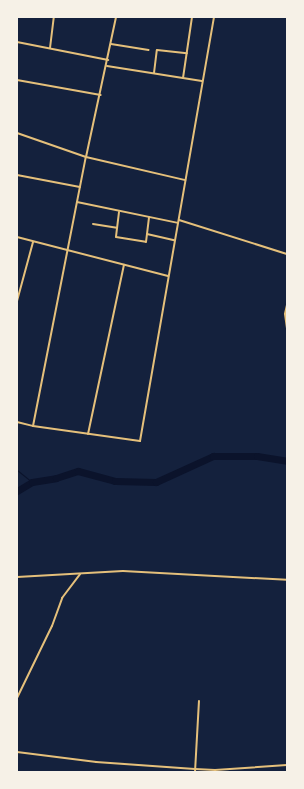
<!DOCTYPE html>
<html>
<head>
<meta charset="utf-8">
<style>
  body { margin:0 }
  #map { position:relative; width:304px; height:789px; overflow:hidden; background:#14213d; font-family:Mulish,sans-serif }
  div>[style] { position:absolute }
  .stream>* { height:1px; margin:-0.5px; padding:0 0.5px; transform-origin:0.5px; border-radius:0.5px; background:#0b132b }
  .river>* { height:7px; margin:-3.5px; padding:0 3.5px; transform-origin:3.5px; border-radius:3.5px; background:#0b132b }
  .minor>* { height:2px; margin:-1px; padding:0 1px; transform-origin:1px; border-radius:1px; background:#e5c07b }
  span { translate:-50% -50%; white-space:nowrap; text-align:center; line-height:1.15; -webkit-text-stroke:3.5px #f6f1e7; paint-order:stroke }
  .frame { position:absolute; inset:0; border:18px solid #f6f1e7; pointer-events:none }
</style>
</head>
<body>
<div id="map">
  <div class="stream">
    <i style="left:17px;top:470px;width:19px;rotate:39deg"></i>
  </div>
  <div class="river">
    <i style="left:17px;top:491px;width:17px;rotate:-31deg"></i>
    <i style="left:32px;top:482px;width:24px;rotate:-9deg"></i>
    <i style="left:56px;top:478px;width:23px;rotate:-18deg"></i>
    <i style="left:78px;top:471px;width:38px;rotate:15deg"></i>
    <i style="left:115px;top:481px;width:41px;rotate:1.4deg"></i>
    <i style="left:156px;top:482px;width:63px;rotate:-24.5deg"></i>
    <i style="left:213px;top:456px;width:44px"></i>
    <i style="left:257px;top:456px;width:30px;rotate:9deg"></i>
  </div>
  <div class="minor">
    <i style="left:17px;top:42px;width:93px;rotate:11.2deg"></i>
    <i style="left:111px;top:44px;width:38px;rotate:9deg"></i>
    <i style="left:50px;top:48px;width:31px;rotate:-83deg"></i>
    <i style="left:107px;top:66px;width:96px;rotate:9deg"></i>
    <i style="left:154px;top:73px;width:23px;rotate:-83deg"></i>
    <i style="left:157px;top:50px;width:30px;rotate:6deg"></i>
    <i style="left:183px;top:78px;width:62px;rotate:-81.6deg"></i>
    <i style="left:17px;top:80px;width:85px;rotate:10.1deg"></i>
    <i style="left:17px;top:133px;width:73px;rotate:19.2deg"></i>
    <i style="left:86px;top:157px;width:102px;rotate:13.1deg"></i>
    <i style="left:17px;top:175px;width:64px;rotate:10.8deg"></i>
    <i style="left:77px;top:202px;width:103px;rotate:11.7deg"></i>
    <i style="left:119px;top:212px;width:25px;rotate:97deg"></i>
    <i style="left:116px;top:237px;width:30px;rotate:9deg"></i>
    <i style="left:146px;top:242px;width:25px;rotate:-83deg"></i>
    <i style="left:179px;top:220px;width:113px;rotate:17.5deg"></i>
    <i style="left:93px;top:224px;width:24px;rotate:9deg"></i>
    <i style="left:147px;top:234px;width:28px;rotate:13deg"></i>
    <i style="left:17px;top:237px;width:156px;rotate:14.5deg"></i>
    <i style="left:17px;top:301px;width:61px;rotate:-74.8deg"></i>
    <i style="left:287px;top:305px;width:9px;rotate:103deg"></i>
    <i style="left:285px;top:314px;width:15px;rotate:82deg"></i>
    <i style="left:17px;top:422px;width:16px;rotate:14deg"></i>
    <i style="left:33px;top:426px;width:108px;rotate:8deg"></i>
    <i style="left:140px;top:441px;width:430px;rotate:-80.1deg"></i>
    <i style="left:33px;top:426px;width:274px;rotate:-78.9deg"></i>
    <i style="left:86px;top:157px;width:143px;rotate:-77.9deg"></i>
    <i style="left:88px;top:434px;width:173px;rotate:-78deg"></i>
    <i style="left:17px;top:577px;width:106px;rotate:-3.2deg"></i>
    <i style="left:123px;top:571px;width:164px;rotate:3.1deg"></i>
    <i style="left:17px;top:698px;width:80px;rotate:-64.1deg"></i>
    <i style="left:52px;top:626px;width:30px;rotate:-70deg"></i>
    <i style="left:62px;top:598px;width:30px;rotate:-53deg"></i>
    <i style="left:17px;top:752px;width:80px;rotate:7.2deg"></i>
    <i style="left:96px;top:762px;width:99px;rotate:4deg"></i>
    <i style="left:195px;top:769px;width:20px;rotate:3deg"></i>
    <i style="left:215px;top:770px;width:72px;rotate:-4deg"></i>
    <i style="left:195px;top:772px;width:71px;rotate:-86.8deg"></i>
  </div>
  <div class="frame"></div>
</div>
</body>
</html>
